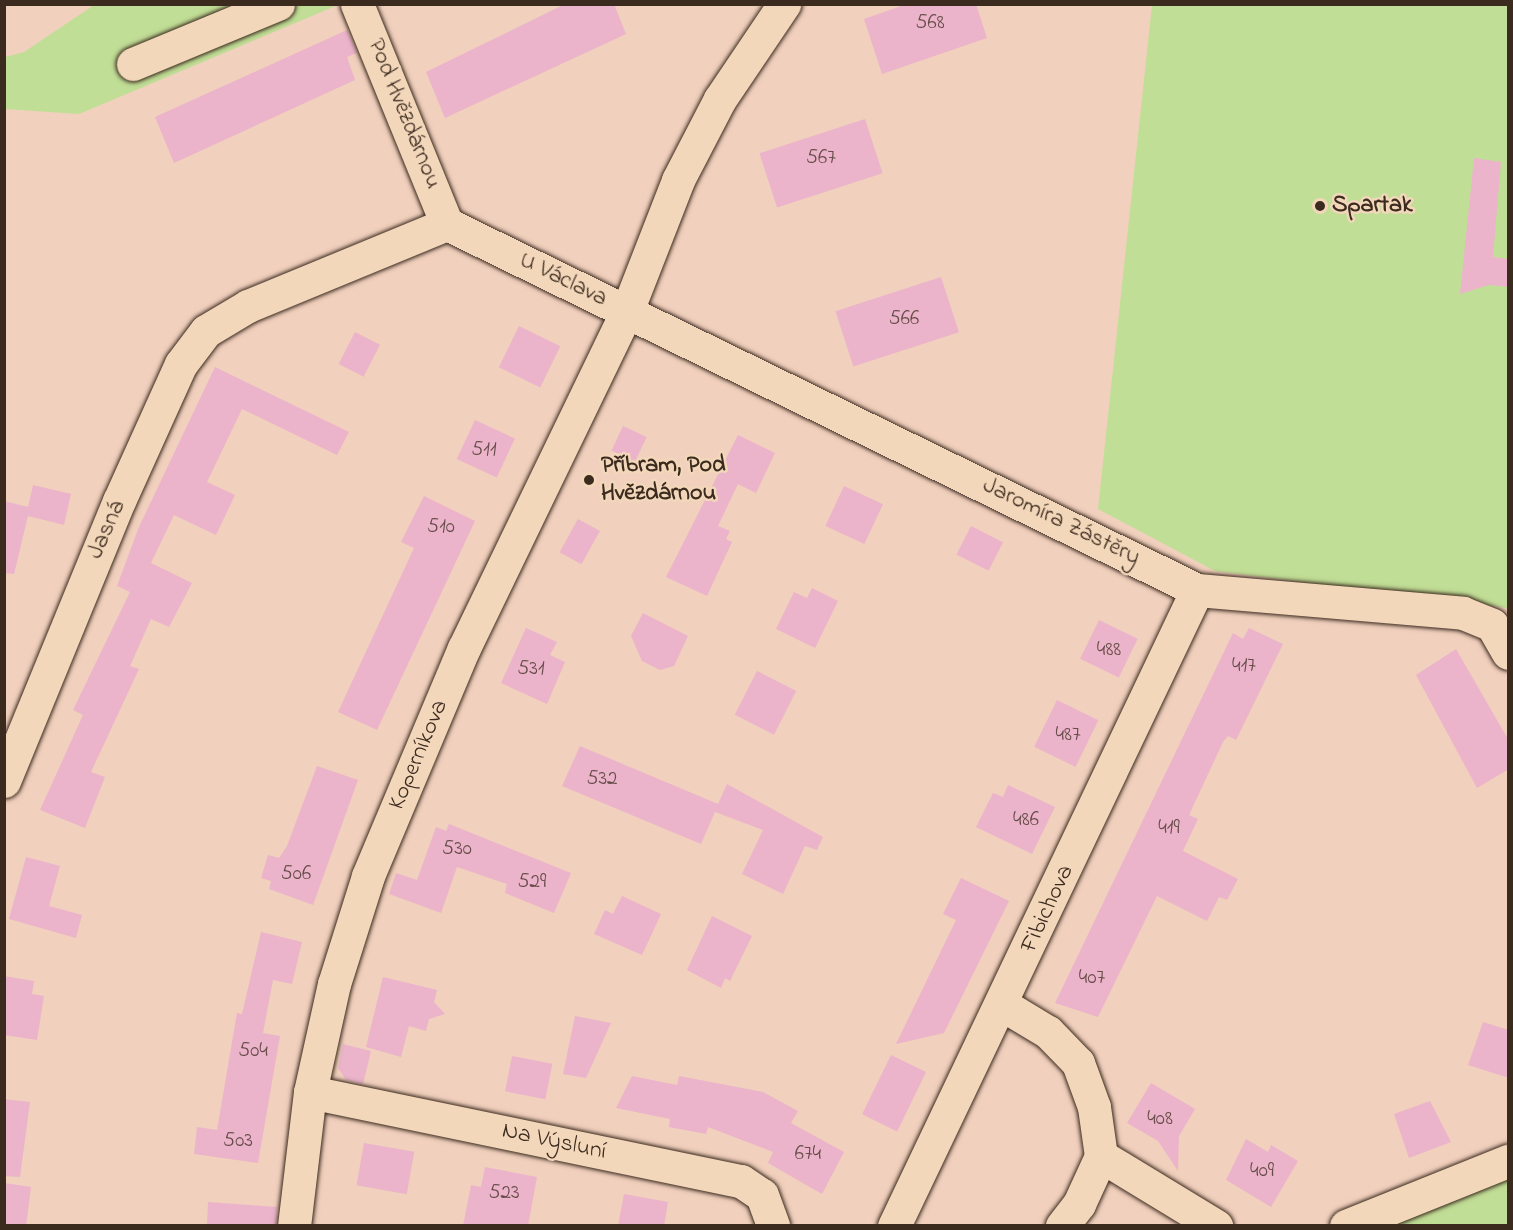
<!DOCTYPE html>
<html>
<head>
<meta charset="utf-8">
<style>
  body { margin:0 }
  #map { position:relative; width:1513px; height:1230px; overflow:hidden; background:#f1d0bd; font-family:"Indie Flower",sans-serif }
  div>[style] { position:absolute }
  .green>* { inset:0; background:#c1de96 }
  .building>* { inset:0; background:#ebb4ca; transform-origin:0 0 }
  .roads { filter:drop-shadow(0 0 2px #3b2a1e) drop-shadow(0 0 2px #3b2a1e) }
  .minor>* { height:33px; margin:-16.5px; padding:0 16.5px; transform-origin:16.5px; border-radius:16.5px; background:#f3d7ba }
  .dots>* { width:16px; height:16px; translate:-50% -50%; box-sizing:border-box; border:3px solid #f3d7ba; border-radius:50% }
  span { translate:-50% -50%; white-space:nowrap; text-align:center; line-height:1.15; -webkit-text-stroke:5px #f3d7ba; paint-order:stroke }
  .number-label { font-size:21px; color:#674c49 }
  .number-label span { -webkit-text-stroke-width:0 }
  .street-label { font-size:24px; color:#3b2a1e }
  .poi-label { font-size:24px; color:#3b2a1e; font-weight:700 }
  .left { translate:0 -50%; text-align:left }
  .frame { position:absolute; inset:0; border:6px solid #3b2a1e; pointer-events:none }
</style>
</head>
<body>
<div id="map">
  <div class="green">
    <i style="clip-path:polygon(94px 5px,338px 5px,79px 114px,5px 109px,5px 57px,24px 52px)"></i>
    <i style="clip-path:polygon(1152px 5px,1508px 5px,1508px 608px,1215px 571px,1098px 509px)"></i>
    <i style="clip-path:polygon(1508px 1171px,1508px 1225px,1371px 1225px)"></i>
  </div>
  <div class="building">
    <i style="clip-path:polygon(565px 4px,614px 4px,626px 34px,445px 118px,426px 72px)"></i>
    <i style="clip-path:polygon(907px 4px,976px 4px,987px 38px,882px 74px,864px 19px)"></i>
    <i style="clip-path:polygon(347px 30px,357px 53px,347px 57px,355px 80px,174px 163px,155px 117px)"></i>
    <i style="left:865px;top:119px;width:57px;height:111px;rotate:72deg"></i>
    <i style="clip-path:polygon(1474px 158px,1501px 162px,1493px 257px,1509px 259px,1509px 287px,1489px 285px,1460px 294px)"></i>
    <i style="left:941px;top:277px;width:58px;height:111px;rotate:72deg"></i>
    <i style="left:519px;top:326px;width:46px;height:46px;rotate:26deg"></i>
    <i style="left:355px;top:332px;width:28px;height:36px;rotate:27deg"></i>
    <i style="clip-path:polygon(215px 367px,349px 432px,337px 455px,242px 409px,207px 482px,235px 495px,216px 535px,174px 515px,151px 563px,192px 583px,169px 627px,151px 619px,130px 666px,139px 669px,91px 772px,105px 777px,85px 828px,40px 810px,83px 715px,73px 710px,130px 592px,117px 586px,139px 527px)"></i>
    <i style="left:475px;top:420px;width:44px;height:43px;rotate:25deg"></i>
    <i style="left:623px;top:426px;width:26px;height:27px;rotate:25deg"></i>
    <i style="clip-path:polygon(738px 435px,775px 453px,756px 493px,738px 484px,718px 526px,730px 531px,726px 539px,732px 542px,707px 596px,666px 577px)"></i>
    <i style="clip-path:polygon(33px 485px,71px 494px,64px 525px,28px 516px,14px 574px,4px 573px,4px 501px,28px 507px)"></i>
    <i style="left:844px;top:486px;width:43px;height:44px;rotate:25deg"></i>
    <i style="clip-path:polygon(424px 496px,475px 521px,377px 730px,338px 712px,414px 548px,401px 542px)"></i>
    <i style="left:578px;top:519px;width:25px;height:38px;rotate:29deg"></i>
    <i style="left:971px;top:526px;width:36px;height:32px;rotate:27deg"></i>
    <i style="clip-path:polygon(812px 588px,838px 601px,815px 648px,776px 629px,794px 592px,807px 598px)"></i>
    <i style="clip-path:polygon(643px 613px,688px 636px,674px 666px,660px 670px,642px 661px,631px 636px)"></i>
    <i style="left:1099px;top:620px;width:43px;height:43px;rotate:26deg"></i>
    <i style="clip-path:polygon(526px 628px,557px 642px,550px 655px,565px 662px,547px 704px,501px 683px)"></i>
    <i style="clip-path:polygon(1249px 628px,1283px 644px,1236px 740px,1228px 736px,1223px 742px,1189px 815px,1198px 819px,1183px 851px,1238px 879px,1227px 900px,1219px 897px,1207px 921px,1157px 896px,1098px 1017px,1055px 1003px,1233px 633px,1243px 639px)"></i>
    <i style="clip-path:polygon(1456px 649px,1509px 741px,1509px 769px,1477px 788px,1416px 675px)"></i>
    <i style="left:757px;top:671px;width:44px;height:49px;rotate:27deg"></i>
    <i style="left:1057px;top:700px;width:46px;height:52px;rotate:26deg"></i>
    <i style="clip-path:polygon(580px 746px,718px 804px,727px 784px,823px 837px,817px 850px,805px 846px,783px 894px,742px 874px,763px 830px,715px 812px,701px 844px,562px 786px)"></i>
    <i style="clip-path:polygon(317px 766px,358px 780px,313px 905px,269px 889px,271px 881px,261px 878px,268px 855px,279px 858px,287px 846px)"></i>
    <i style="clip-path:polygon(1008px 785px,1055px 807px,1032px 854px,976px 827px,993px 793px,1003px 797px)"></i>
    <i style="clip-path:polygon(449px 824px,571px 873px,554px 913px,505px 893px,507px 884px,457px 867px,441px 913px,389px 894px,396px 873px,417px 880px,436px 827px,446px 831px)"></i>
    <i style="clip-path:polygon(26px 857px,60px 866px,49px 906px,82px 915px,76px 938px,9px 919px)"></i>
    <i style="clip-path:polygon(961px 878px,1009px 901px,944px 1033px,896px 1044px,956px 920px,943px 914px)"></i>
    <i style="clip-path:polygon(622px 896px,661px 914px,642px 955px,594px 934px,605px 910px,613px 914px)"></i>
    <i style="clip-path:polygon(712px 916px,752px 936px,730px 981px,725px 978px,721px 988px,687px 970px)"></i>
    <i style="clip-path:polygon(261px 932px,302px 942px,292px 984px,273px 980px,263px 1033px,280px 1036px,258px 1163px,194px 1154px,197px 1127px,217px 1130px,237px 1013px,242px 1014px)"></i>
    <i style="clip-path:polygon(4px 976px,34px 981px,32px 994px,44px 996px,37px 1040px,4px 1035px)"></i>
    <i style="clip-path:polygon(383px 977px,437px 990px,434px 1002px,445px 1014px,429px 1019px,426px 1031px,409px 1026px,401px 1057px,366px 1047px)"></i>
    <i style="clip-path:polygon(575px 1016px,611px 1023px,586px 1078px,563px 1074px)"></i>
    <i style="clip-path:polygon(1483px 1022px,1509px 1030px,1509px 1078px,1468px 1065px)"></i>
    <i style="clip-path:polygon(343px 1044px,371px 1051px,363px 1084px,346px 1080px,338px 1068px)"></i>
    <i style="left:891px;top:1055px;width:39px;height:66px;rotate:26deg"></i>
    <i style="left:512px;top:1056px;width:41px;height:36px;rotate:11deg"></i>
    <i style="clip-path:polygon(632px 1076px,677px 1085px,679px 1076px,763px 1092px,798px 1111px,791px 1123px,844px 1152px,822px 1194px,768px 1163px,773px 1152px,708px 1127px,706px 1134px,669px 1127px,670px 1119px,616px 1108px)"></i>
    <i style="clip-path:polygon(1151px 1083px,1195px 1109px,1179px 1136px,1178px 1171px,1158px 1141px,1127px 1123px)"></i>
    <i style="clip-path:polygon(4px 1099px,30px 1102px,20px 1177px,4px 1176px)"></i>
    <i style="clip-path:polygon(1430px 1101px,1451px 1142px,1409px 1158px,1394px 1114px)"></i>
    <i style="clip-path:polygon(1246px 1139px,1268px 1152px,1271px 1145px,1298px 1161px,1271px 1207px,1226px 1180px)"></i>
    <i style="left:364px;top:1143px;width:51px;height:43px;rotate:10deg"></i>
    <i style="clip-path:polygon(485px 1167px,537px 1177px,528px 1226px,463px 1226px,471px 1185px,481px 1187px)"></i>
    <i style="clip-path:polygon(4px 1183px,31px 1187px,26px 1226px,4px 1226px)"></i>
    <i style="clip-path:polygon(624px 1194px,668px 1202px,664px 1226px,618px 1226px)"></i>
    <i style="clip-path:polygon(208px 1202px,277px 1207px,276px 1226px,207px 1226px)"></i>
  </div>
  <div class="roads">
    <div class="minor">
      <i style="left:357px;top:4px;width:238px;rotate:67.8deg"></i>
      <i style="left:133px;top:64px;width:157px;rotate:-22.5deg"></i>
      <i style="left:4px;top:781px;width:303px;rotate:-67.7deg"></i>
      <i style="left:119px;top:501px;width:150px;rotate:-65.7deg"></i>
      <i style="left:181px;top:364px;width:41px;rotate:-52.9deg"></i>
      <i style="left:206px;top:331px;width:49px;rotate:-30.8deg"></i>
      <i style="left:248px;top:306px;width:215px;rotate:-22.4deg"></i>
      <i style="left:447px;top:224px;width:835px;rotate:26.01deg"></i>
      <i style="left:1197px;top:590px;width:267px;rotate:4.9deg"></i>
      <i style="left:1463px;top:613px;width:31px;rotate:22deg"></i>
      <i style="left:1492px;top:625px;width:32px;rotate:60deg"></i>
      <i style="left:1003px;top:1005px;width:52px;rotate:31deg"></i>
      <i style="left:1048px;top:1032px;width:43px;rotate:45.9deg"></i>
      <i style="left:1078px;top:1063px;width:47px;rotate:70deg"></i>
      <i style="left:1094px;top:1107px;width:49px;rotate:81.9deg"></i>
      <i style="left:1101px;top:1156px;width:53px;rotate:114.6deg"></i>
      <i style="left:1079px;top:1204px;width:28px;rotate:128deg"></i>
      <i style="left:310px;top:1092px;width:440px;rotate:11.7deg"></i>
      <i style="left:741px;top:1181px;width:25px;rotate:34deg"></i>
      <i style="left:762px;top:1195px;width:33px;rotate:70deg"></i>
      <i style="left:1101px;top:1156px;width:135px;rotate:31.3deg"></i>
      <i style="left:294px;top:1226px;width:135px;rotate:-83.2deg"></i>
      <i style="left:310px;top:1092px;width:111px;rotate:-77.5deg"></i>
      <i style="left:334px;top:984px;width:113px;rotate:-72.5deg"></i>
      <i style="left:368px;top:876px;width:247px;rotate:-67.2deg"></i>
      <i style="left:464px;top:648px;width:374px;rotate:-64.2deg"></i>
      <i style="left:627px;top:311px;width:141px;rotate:-68.7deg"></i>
      <i style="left:678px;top:180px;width:91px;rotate:-62.6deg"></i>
      <i style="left:720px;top:99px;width:115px;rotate:-56deg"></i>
      <i style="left:894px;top:1226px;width:704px;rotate:-64.53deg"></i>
      <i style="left:1346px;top:1226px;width:175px;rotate:-21.9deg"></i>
    </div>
  </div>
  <div class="dots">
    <i style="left:1320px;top:206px;background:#3b2a1e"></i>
    <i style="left:589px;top:480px;background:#3b2a1e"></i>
  </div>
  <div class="number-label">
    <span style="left:930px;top:23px">568</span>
    <span style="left:821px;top:158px">567</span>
    <span style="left:904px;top:319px">566</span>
    <span style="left:484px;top:450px">511</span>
    <span style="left:441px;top:527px">510</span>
    <span style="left:1109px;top:650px">488</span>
    <span style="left:1244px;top:666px">417</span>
    <span style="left:531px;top:669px">531</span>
    <span style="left:1068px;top:735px">487</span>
    <span style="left:602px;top:779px">532</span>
    <span style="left:1026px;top:820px">486</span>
    <span style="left:1169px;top:828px">419</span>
    <span style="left:457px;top:849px">530</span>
    <span style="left:296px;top:874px">506</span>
    <span style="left:532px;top:882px">529</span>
    <span style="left:1092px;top:978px">407</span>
    <span style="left:253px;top:1051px">504</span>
    <span style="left:1160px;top:1119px">408</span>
    <span style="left:238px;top:1141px">503</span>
    <span style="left:808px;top:1154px">674</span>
    <span style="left:1262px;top:1171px">409</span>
    <span style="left:504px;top:1193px">523</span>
  </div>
  <div class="street-label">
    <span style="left:404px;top:114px;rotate:68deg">Pod Hvězdárnou</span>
    <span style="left:563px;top:280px;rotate:26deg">U Václava</span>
    <span style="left:1061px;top:522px;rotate:26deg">Jaromíra Zástěry</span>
    <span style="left:107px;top:530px;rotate:-66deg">Jasná</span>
    <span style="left:419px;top:755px;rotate:-67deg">Koperníkova</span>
    <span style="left:1048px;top:909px;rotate:-65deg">Fibichova</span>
    <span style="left:554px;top:1142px;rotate:12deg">Na Výsluní</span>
  </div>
  <div class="poi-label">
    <span class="left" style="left:1332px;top:206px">Spartak</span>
    <span class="left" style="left:601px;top:480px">Příbram, Pod<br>Hvězdárnou</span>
  </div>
  <div class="frame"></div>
</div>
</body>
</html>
